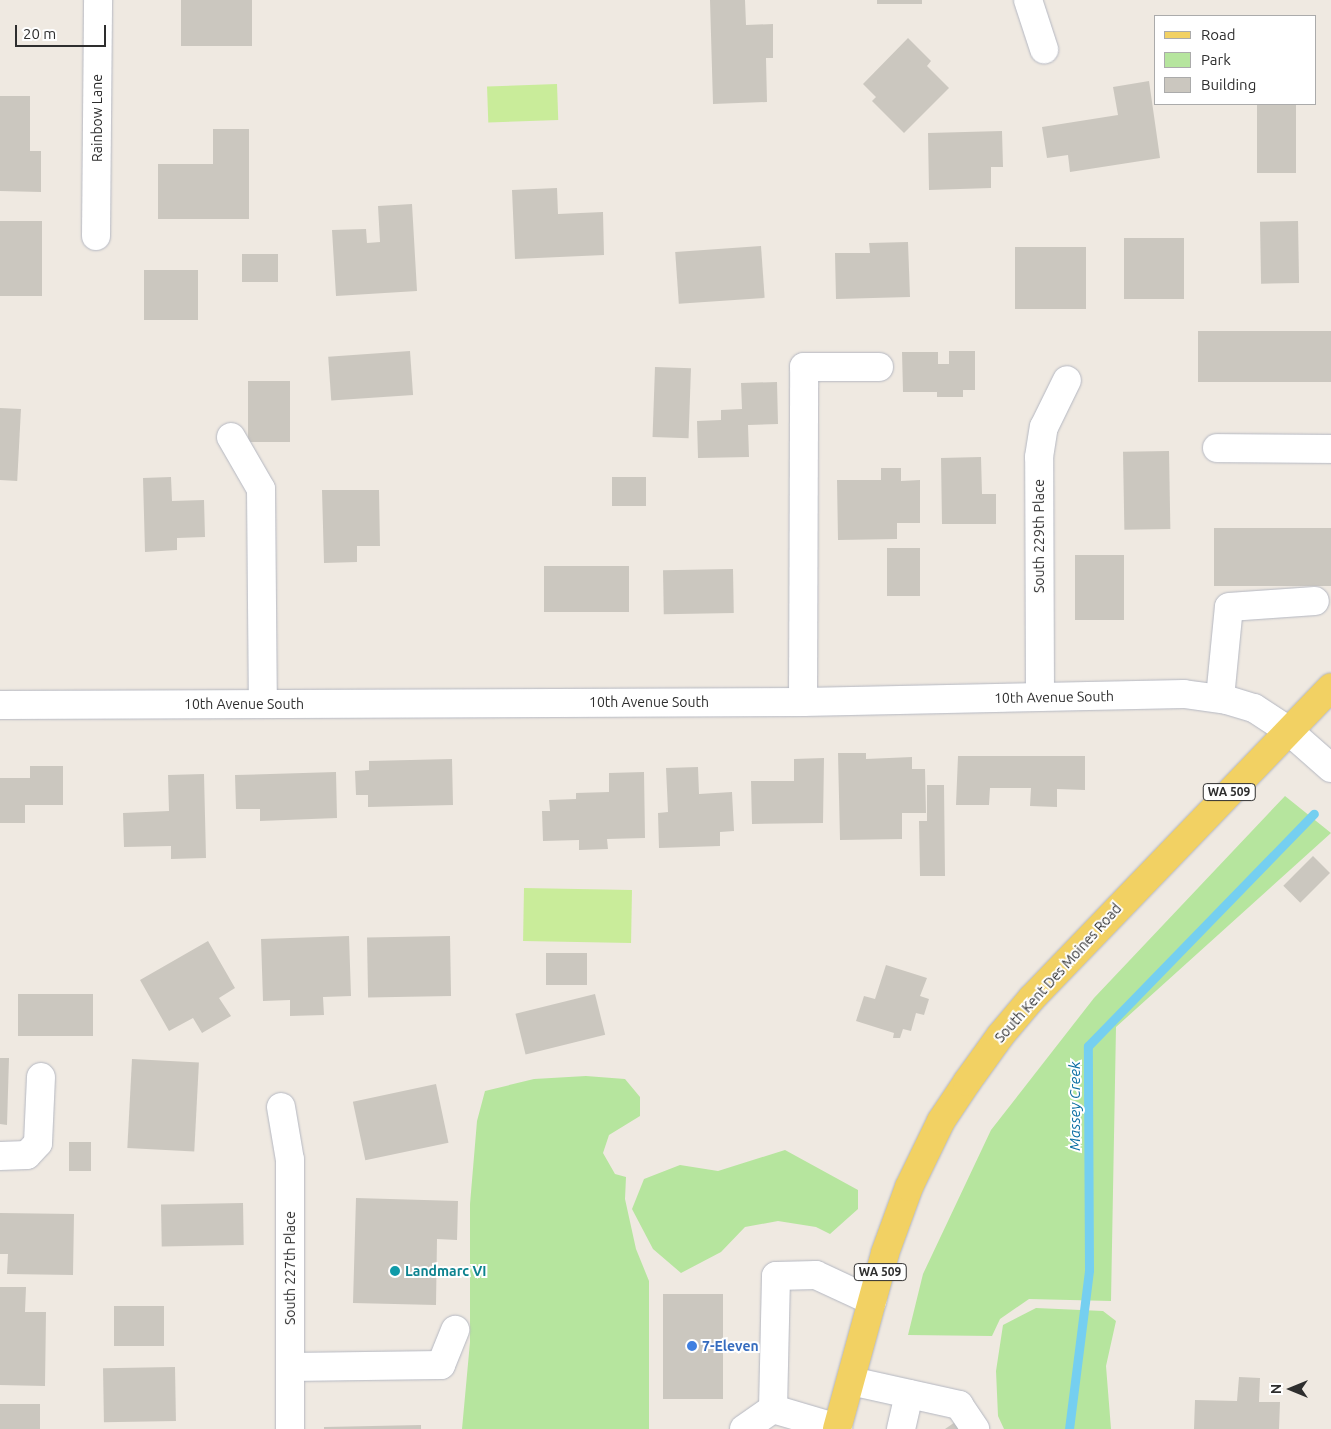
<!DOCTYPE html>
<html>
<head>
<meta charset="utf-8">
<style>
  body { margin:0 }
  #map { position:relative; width:1331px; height:1429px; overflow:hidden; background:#efe9e1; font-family:Ubuntu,sans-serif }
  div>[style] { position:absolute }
  .green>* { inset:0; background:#b6e59e }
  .pitch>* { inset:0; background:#c9ec9a; transform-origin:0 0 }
  .stream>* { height:9px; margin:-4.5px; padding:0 4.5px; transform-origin:4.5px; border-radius:4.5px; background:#75cff0 }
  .building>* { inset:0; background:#cbc7bf; transform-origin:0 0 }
  .roads { filter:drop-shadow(0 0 1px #b4b7c1) drop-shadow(0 0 1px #b4b7c1) }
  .minor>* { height:28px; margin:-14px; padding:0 14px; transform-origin:14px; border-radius:14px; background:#fff }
  .major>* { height:28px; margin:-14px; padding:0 14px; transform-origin:14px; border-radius:14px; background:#f2d163 }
  .dots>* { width:14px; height:14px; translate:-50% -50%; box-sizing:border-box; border:2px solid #fff; border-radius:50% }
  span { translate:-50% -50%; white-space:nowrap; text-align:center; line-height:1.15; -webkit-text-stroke:4px #fff; paint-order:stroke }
  .shield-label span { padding:1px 4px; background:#fff; border:1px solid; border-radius:4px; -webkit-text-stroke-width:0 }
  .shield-label { font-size:12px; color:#2e2e2e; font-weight:700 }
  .street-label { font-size:14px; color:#2e2e2e }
  .culture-label { font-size:14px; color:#0d838f; font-weight:700 }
  .left { translate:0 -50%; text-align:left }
  .shop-label { font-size:14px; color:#366cbe; font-weight:700 }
  .water-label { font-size:15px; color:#0d6fa3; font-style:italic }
  .legend { position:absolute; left:1154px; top:15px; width:162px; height:90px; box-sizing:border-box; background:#fff; border:1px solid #ababab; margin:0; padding:6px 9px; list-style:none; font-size:15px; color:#2e2e2e }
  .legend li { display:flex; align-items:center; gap:10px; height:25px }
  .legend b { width:25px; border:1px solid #ababab }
  .north { position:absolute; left:1266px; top:1364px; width:50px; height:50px; -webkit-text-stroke:4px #fff; paint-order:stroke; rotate:270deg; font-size:14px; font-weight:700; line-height:20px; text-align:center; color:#2e2e2e }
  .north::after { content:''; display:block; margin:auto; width:18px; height:22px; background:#2e2e2e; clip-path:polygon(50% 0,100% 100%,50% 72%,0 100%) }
  .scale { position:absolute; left:15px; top:25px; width:91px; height:22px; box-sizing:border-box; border:2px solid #2e2e2e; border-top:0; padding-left:6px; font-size:15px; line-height:18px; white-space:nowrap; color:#2e2e2e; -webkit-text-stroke:4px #fff; paint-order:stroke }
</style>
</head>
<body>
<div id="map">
  <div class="green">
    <i style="clip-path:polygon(1285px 796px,1331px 833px,1116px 1027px,1111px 1301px,1029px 1299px,1000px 1319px,992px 1336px,908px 1335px,923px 1274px,991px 1130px,1094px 998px)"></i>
    <i style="clip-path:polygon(586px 1076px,625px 1079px,640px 1097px,640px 1116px,609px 1135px,603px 1153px,615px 1174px,626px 1177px,625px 1199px,636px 1249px,649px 1281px,649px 1429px,462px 1429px,470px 1342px,470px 1204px,477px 1121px,485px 1091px,534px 1079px)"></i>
    <i style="clip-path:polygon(785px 1150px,858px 1190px,858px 1209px,830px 1234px,816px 1227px,778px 1221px,745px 1227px,721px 1252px,681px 1273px,653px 1249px,632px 1209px,644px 1179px,680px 1165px,718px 1171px)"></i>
    <i style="clip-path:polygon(1036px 1308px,1103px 1311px,1116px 1321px,1106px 1366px,1111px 1429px,1004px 1429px,998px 1416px,996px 1371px,1003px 1325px)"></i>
  </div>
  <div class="pitch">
    <i style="left:557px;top:84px;width:36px;height:70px;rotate:88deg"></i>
    <i style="left:524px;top:888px;width:108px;height:53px;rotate:1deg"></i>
  </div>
  <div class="stream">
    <i style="left:1069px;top:1429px;width:160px;rotate:-82.8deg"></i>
    <i style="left:1089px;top:1270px;width:224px;rotate:-90.3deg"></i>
    <i style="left:1088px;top:1046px;width:324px;rotate:-45.8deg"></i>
  </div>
  <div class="building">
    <i style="left:181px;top:0;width:71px;height:46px"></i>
    <i style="clip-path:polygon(710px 0,745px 0,746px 25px,773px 24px,773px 58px,766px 58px,767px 102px,713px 104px)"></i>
    <i style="left:877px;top:0;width:45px;height:4px"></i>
    <i style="clip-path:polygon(908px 38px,931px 61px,927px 66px,949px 88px,904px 133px,872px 101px,876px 97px,863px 84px)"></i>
    <i style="clip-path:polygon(1149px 81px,1160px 158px,1070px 172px,1068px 155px,1047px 158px,1042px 127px,1118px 115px,1113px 87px)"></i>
    <i style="clip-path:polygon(0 96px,30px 96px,30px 151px,41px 151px,41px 192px,0 191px)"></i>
    <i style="left:1257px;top:104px;width:39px;height:69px"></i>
    <i style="clip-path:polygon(213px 129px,249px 129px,249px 219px,158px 219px,158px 164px,213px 164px)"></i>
    <i style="clip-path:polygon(1002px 131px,1003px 167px,991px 167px,991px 188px,929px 190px,928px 133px)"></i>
    <i style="clip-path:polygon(557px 188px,558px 214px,603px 212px,604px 255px,515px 259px,512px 190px)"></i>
    <i style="clip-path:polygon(412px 204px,417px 291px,336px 296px,332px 230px,366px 229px,367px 243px,380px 242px,378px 206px)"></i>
    <i style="left:0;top:221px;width:42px;height:75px"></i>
    <i style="left:1298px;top:221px;width:62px;height:38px;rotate:89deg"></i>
    <i style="left:1124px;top:238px;width:60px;height:61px"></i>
    <i style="clip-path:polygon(908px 242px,910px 297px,836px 299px,835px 253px,870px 253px,869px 243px)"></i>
    <i style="left:761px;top:246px;width:52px;height:86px;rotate:86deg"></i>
    <i style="left:1015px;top:247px;width:71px;height:62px"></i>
    <i style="left:242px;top:254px;width:36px;height:28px"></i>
    <i style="left:144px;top:270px;width:54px;height:50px"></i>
    <i style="left:1331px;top:331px;width:51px;height:133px;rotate:90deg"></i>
    <i style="left:410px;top:351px;width:44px;height:82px;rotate:86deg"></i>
    <i style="clip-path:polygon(949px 351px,975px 351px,975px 390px,963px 390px,963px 397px,937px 397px,937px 392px,903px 392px,902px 352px,938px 352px,938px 364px,949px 364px)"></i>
    <i style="left:655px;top:367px;width:36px;height:70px;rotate:2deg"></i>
    <i style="left:248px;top:381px;width:42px;height:61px"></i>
    <i style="clip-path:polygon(777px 382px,778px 424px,748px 425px,749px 457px,698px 458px,697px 421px,721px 420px,721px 410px,742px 409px,741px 383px)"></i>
    <i style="left:0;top:408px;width:21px;height:72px;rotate:3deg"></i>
    <i style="left:1169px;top:451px;width:78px;height:46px;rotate:89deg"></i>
    <i style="clip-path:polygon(981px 457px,982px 494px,996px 494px,996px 524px,942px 524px,941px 458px)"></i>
    <i style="clip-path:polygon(881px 468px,901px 468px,901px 481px,920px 480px,920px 523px,897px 523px,897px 539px,838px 540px,837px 480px,881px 480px)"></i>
    <i style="clip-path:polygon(171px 477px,172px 501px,204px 500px,205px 537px,177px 538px,177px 550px,145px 552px,143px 478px)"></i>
    <i style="left:612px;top:477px;width:34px;height:29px"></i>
    <i style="clip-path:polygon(322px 490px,379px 490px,380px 546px,357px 546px,357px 562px,324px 563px)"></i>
    <i style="left:1331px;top:528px;width:58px;height:117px;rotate:90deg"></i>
    <i style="left:887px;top:548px;width:33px;height:48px"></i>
    <i style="left:1075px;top:555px;width:49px;height:65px"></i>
    <i style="left:629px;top:566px;width:46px;height:85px;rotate:90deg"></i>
    <i style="left:733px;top:569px;width:44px;height:70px;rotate:89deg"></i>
    <i style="clip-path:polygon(838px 753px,866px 753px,866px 759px,912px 757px,912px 769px,925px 769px,926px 813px,902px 813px,902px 839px,840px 840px)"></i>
    <i style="clip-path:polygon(958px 756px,1085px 756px,1085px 790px,1057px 789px,1057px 807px,1030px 806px,1031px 788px,990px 788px,989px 805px,956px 805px)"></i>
    <i style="clip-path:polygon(824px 758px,823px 823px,752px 824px,751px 781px,794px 781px,794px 759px)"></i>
    <i style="clip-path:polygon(452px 759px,453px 805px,368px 807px,368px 795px,356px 795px,355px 771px,369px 770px,369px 761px)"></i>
    <i style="clip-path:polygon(30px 766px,63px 766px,63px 805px,25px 805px,25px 823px,0 823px,0 778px,30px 778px)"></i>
    <i style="clip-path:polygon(698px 767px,699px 794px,732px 792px,734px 831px,720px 832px,720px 846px,659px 848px,658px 813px,668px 812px,666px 768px)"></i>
    <i style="clip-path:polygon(336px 772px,337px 818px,260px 821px,260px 809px,236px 809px,235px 775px)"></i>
    <i style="clip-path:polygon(644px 772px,645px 838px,607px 839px,608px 849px,579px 850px,579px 840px,543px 841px,542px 811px,550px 811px,549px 800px,576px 799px,576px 793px,609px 792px,609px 773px)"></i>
    <i style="clip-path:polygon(204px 774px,206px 858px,171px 859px,171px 846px,124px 847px,123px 813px,169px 811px,168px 775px)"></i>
    <i style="clip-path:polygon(927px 785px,944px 785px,945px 876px,920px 876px,919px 821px,927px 821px)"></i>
    <i style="left:1313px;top:856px;width:24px;height:42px;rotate:45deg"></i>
    <i style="clip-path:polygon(349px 936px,351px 996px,323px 997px,324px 1015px,290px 1016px,290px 1000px,263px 1001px,261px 939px)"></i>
    <i style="left:450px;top:936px;width:60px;height:83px;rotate:89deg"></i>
    <i style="clip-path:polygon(208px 941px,235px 988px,219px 998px,231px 1016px,202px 1033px,193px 1018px,169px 1031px,140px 980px)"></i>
    <i style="left:546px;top:953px;width:41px;height:32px"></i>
    <i style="clip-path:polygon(886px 965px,927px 978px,920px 996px,929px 999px,924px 1015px,916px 1013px,911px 1031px,903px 1029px,900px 1038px,893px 1038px,894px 1033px,856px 1021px,864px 996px,875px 999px)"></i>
    <i style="left:18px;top:994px;width:75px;height:42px"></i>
    <i style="left:595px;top:994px;width:42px;height:82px;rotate:76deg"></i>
    <i style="clip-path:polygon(0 1058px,9px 1058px,7px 1125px,0 1124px)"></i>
    <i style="left:132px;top:1059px;width:67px;height:89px;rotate:3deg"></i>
    <i style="left:436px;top:1084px;width:60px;height:85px;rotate:78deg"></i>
    <i style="left:69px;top:1142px;width:22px;height:29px"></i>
    <i style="clip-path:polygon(356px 1198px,458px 1201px,457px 1240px,437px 1239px,436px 1305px,353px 1303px)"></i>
    <i style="left:243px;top:1203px;width:42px;height:82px;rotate:89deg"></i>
    <i style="clip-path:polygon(0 1213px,74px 1214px,73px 1275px,7px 1274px,8px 1254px,0 1254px)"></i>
    <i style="clip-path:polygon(0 1287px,26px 1287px,25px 1312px,46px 1312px,45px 1386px,0 1385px)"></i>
    <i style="left:663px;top:1294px;width:60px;height:105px"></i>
    <i style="left:114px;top:1306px;width:50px;height:40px"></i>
    <i style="left:175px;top:1367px;width:54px;height:72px;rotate:89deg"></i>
    <i style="clip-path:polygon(1239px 1377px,1260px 1378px,1259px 1402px,1280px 1402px,1279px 1429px,1194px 1429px,1195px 1400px,1237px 1401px)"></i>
    <i style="left:0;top:1404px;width:40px;height:25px"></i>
    <i style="clip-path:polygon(961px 1418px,969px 1429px,945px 1429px)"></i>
    <i style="clip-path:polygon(421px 1425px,421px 1429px,324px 1429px,324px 1427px)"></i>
  </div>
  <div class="roads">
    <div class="minor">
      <i style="left:1028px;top:0;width:52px;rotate:71.9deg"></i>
      <i style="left:96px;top:236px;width:236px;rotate:-89.5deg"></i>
      <i style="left:231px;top:437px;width:60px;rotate:60deg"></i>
      <i style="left:261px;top:489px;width:215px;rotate:89.5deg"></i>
      <i style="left:1217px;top:448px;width:114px;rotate:0.5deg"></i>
      <i style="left:1040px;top:697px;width:240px;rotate:-90.2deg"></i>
      <i style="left:1039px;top:457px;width:30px;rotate:-81deg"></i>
      <i style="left:1044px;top:427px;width:52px;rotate:-63.9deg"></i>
      <i style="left:1220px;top:698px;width:91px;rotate:-84.4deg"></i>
      <i style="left:1229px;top:607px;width:86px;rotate:-4deg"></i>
      <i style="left:803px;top:702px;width:335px;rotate:-89.8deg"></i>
      <i style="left:804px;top:367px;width:75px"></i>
      <i style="left:0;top:705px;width:803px;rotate:-0.21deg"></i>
      <i style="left:803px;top:702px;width:381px;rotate:-1.2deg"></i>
      <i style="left:1184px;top:694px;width:43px;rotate:7.9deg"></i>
      <i style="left:1227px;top:700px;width:28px;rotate:17deg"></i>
      <i style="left:1254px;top:708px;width:42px;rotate:33.3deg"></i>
      <i style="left:1289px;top:731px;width:56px;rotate:41.4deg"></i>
      <i style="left:281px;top:1107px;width:54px;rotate:80.4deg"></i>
      <i style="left:290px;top:1160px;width:269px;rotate:90deg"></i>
      <i style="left:0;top:1156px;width:27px;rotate:-2deg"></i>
      <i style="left:27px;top:1155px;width:16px;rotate:-47deg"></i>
      <i style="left:38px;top:1143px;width:66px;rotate:-87.4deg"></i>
      <i style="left:290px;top:1367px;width:151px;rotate:-0.8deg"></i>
      <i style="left:441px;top:1365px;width:38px;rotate:-68deg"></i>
      <i style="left:851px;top:1381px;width:111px;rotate:12.5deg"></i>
      <i style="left:959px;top:1405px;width:29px;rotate:56deg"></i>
      <i style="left:773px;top:1409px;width:68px;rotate:16.3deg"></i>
      <i style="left:744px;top:1429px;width:35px;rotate:-35deg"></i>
      <i style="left:773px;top:1409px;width:133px;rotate:-88.7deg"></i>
      <i style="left:776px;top:1276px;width:40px;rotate:-1.4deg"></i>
      <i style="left:816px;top:1275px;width:62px;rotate:24.9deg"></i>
      <i style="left:901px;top:1429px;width:36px;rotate:-77deg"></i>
    </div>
    <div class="major">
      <i style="left:837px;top:1429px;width:182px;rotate:-74.7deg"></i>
      <i style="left:885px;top:1253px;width:70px;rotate:-70deg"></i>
      <i style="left:909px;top:1187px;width:73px;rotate:-64.1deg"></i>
      <i style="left:941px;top:1121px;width:47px;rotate:-56.3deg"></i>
      <i style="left:967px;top:1082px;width:57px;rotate:-54.3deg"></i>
      <i style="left:1000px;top:1036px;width:50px;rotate:-49.9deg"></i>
      <i style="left:1032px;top:998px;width:431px;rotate:-46.1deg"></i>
    </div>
  </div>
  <div class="dots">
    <i style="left:395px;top:1271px;background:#0f9aa8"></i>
    <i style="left:692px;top:1346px;background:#3f7fe0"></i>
  </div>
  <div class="shield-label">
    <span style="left:1229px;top:792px">WA 509</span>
    <span style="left:880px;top:1272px">WA 509</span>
  </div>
  <div class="street-label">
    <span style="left:97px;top:118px;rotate:-90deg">Rainbow Lane</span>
    <span style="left:1039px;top:536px;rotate:-90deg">South 229th Place</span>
    <span style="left:1054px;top:697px;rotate:-1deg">10th Avenue South</span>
    <span style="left:649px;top:702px">10th Avenue South</span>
    <span style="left:244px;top:704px">10th Avenue South</span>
    <span style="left:1058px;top:973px;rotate:-48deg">South Kent Des Moines Road</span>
    <span style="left:290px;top:1268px;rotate:-90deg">South 227th Place</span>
  </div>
  <div class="culture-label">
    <span class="left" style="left:405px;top:1271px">Landmarc VI</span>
  </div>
  <div class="shop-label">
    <span class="left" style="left:702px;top:1346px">7-Eleven</span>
  </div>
  <div class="water-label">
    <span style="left:1075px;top:1106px;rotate:-90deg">Massey Creek</span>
  </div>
  <ul class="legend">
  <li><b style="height:6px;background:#f2d163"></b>Road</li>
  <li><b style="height:14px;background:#b6e59e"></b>Park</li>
  <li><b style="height:14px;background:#cbc7bf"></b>Building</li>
  </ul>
  <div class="north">N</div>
  <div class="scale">20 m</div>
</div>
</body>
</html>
